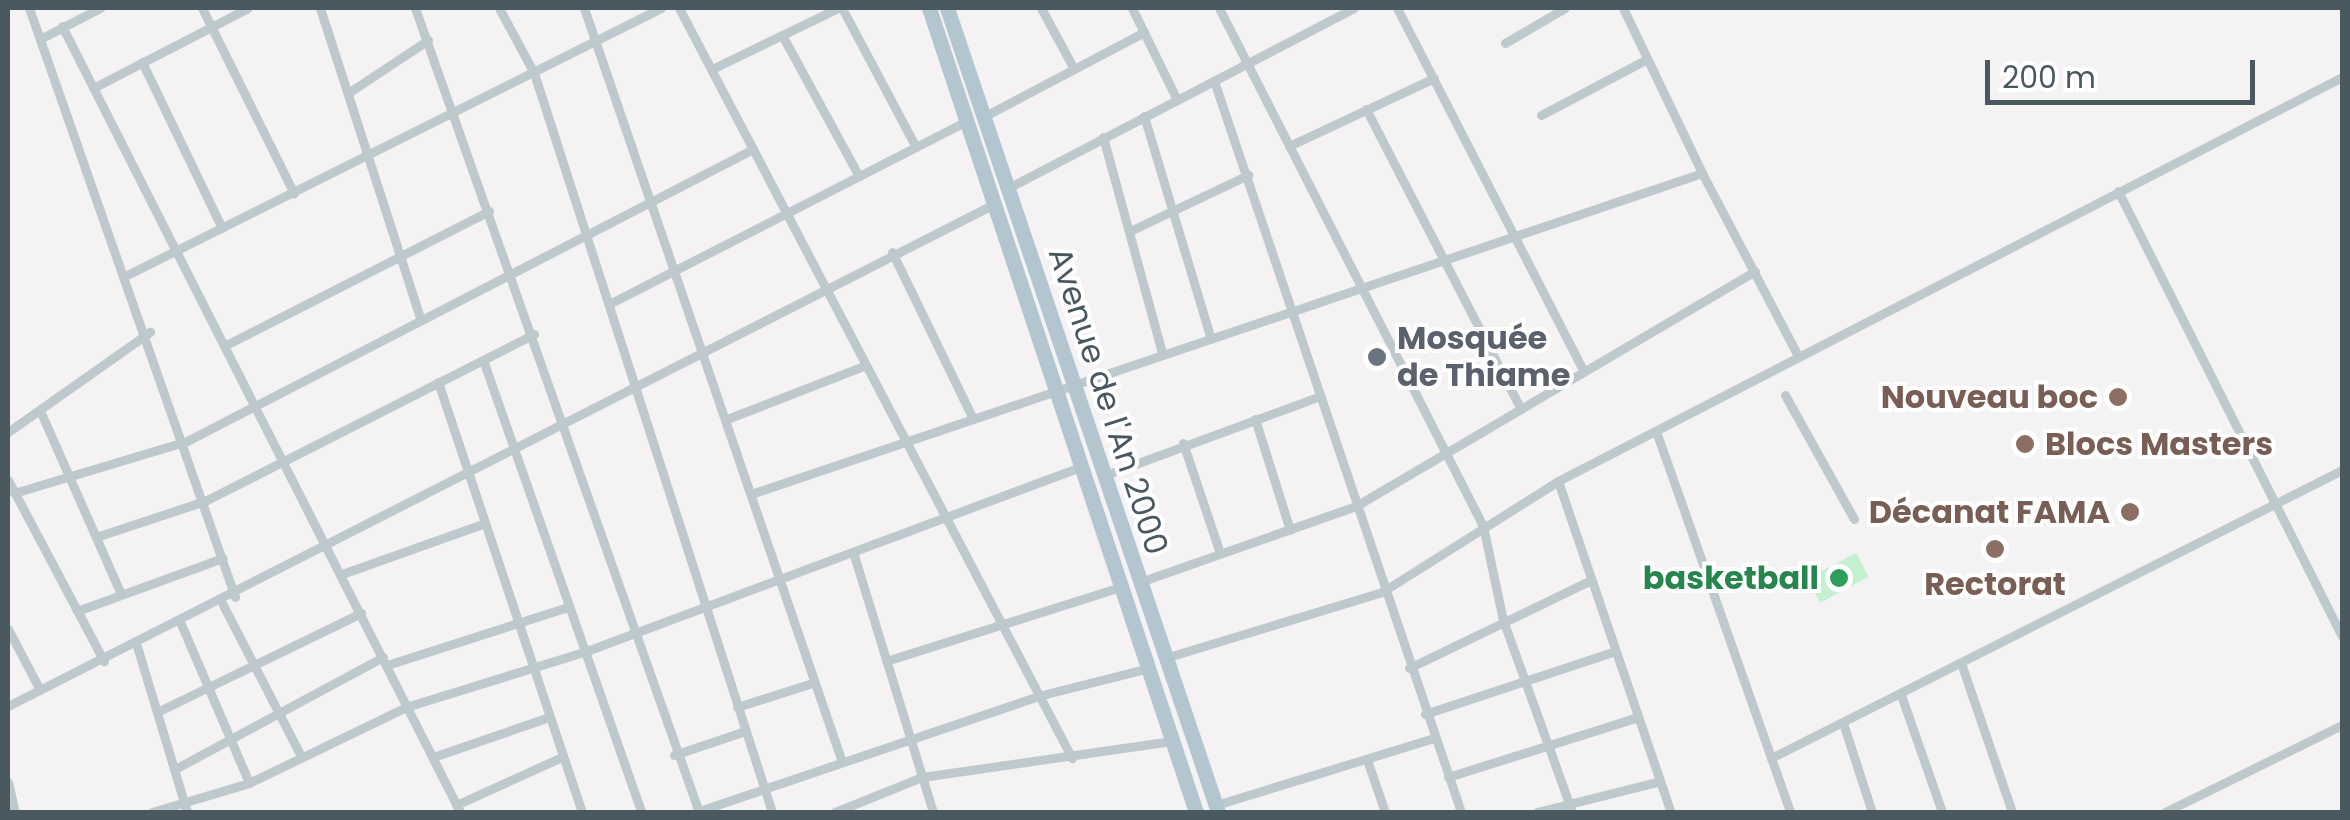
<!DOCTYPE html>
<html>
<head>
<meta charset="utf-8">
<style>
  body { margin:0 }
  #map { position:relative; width:2350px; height:820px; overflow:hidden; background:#f5f2f3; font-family:Poppins,sans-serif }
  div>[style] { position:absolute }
  .green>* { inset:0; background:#c3f0ce; transform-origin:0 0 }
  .minor>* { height:9px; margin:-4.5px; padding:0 4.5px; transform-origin:4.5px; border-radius:4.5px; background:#bec9ce }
  .primary>* { height:15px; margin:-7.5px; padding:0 7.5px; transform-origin:7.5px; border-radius:7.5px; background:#b3c6d0 }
  .dots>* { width:28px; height:28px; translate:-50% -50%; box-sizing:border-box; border:5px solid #fff; border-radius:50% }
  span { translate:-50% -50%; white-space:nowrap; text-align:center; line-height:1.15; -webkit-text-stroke:8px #fff; paint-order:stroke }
  .worship-label { font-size:32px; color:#5b616d; font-weight:700 }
  .left { translate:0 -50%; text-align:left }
  .education-label { font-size:32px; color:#785e54; font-weight:700 }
  .right { translate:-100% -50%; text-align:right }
  .street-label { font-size:32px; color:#4a5960 }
  .leisure-label { font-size:32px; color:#27864d; font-weight:700 }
  .frame { position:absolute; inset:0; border:10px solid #4a5960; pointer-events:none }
  .scale { position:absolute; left:1985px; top:60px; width:270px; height:45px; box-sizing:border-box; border:5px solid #4a5960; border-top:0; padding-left:12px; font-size:30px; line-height:35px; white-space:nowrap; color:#4a5960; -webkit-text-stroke:8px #fff; paint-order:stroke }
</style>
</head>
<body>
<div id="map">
  <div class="green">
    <i style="left:1856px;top:553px;width:27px;height:55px;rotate:62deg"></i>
  </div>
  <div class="minor">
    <i style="left:29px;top:8px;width:624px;rotate:70.72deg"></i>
    <i style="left:202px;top:8px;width:207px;rotate:63.6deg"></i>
    <i style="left:320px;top:8px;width:328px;rotate:72.1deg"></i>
    <i style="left:415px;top:8px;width:853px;rotate:70.55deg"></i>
    <i style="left:499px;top:8px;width:74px;rotate:61.7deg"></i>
    <i style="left:534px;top:73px;width:776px;rotate:72.15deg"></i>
    <i style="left:584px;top:8px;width:797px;rotate:71.11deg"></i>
    <i style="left:679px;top:8px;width:847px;rotate:62.35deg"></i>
    <i style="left:842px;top:8px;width:157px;rotate:62deg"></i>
    <i style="left:1041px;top:8px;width:69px;rotate:61.6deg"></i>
    <i style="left:1132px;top:8px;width:102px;rotate:63.9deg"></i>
    <i style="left:1219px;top:8px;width:581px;rotate:62.99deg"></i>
    <i style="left:1483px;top:526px;width:96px;rotate:78deg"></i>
    <i style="left:1503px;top:620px;width:204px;rotate:70.2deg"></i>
    <i style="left:1397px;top:8px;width:405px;rotate:62.8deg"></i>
    <i style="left:1623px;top:8px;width:183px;rotate:64.4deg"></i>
    <i style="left:62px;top:26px;width:881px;rotate:63.14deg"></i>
    <i style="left:782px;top:35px;width:161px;rotate:61.4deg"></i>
    <i style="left:40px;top:39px;width:68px;rotate:-27.3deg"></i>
    <i style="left:1505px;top:43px;width:69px;rotate:-30.3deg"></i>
    <i style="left:142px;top:62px;width:184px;rotate:64.3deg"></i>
    <i style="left:712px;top:69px;width:140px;rotate:-25.8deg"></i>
    <i style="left:1214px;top:81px;width:772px;rotate:71.33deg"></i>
    <i style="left:93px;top:88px;width:174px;rotate:-27.3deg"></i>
    <i style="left:348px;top:93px;width:96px;rotate:-33.5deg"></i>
    <i style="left:1366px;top:109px;width:334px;rotate:62.7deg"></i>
    <i style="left:1541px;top:115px;width:120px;rotate:-27.8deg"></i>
    <i style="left:985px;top:116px;width:180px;rotate:-27.8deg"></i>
    <i style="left:1144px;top:116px;width:230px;rotate:73.3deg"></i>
    <i style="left:1103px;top:137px;width:224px;rotate:74.7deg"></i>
    <i style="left:1289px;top:146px;width:160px;rotate:-25.1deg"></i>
    <i style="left:1008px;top:188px;width:390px;rotate:-27.5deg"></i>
    <i style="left:2118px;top:191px;width:498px;rotate:63.3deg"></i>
    <i style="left:1130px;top:231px;width:131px;rotate:-25.4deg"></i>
    <i style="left:892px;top:252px;width:186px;rotate:64.1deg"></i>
    <i style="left:129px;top:274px;width:595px;rotate:-26.57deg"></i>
    <i style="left:611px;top:303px;width:400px;rotate:-27.1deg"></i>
    <i style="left:228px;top:344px;width:293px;rotate:-27deg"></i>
    <i style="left:483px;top:360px;width:479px;rotate:70.7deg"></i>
    <i style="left:438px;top:382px;width:453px;rotate:71.5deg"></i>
    <i style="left:1785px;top:395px;width:142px;rotate:60.9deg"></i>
    <i style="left:42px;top:415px;width:196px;rotate:66.2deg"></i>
    <i style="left:727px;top:419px;width:149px;rotate:-21.2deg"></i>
    <i style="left:1255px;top:419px;width:116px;rotate:72.5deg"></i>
    <i style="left:1656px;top:431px;width:404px;rotate:70.6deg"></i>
    <i style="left:8px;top:432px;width:174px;rotate:-35.2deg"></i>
    <i style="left:1183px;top:443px;width:116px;rotate:71.4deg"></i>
    <i style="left:1103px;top:476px;width:232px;rotate:-20.2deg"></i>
    <i style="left:8px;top:480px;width:205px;rotate:62.1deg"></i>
    <i style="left:1558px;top:481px;width:350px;rotate:71.2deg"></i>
    <i style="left:14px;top:493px;width:181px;rotate:-16.7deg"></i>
    <i style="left:187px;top:441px;width:637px;rotate:-27.29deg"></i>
    <i style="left:751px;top:494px;width:1004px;rotate:-18.65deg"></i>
    <i style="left:1702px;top:173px;width:204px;rotate:62.3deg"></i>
    <i style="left:96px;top:537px;width:115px;rotate:-18.3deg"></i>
    <i style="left:205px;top:501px;width:369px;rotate:-26.9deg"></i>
    <i style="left:853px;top:552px;width:272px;rotate:72.9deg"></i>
    <i style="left:342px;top:574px;width:152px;rotate:-19.6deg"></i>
    <i style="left:1140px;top:582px;width:229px;rotate:-19.4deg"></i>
    <i style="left:1356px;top:506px;width:463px;rotate:-30.5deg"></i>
    <i style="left:222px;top:603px;width:174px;rotate:62.7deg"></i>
    <i style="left:77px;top:611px;width:155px;rotate:-20deg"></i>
    <i style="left:181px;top:624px;width:173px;rotate:66.8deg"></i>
    <i style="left:8px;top:629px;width:69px;rotate:62.3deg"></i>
    <i style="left:136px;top:643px;width:177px;rotate:73.2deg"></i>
    <i style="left:1165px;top:658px;width:227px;rotate:-16.9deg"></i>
    <i style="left:1382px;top:592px;width:208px;rotate:-32.2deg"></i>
    <i style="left:1558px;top:481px;width:882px;rotate:-27.26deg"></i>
    <i style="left:886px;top:661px;width:245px;rotate:-17.5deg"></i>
    <i style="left:1961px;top:663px;width:157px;rotate:71.1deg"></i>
    <i style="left:387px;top:665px;width:190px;rotate:-17.8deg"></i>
    <i style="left:1409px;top:668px;width:202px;rotate:-25.8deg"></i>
    <i style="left:1901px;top:695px;width:124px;rotate:70.7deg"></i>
    <i style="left:8px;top:706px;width:1109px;rotate:-26.98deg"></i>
    <i style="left:737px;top:707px;width:79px;rotate:-17.7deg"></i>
    <i style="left:157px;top:712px;width:227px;rotate:-25.9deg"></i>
    <i style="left:1425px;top:714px;width:200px;rotate:-18.3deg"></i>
    <i style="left:1843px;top:723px;width:94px;rotate:72deg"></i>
    <i style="left:674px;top:755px;width:75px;rotate:-18.7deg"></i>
    <i style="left:433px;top:757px;width:123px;rotate:-19deg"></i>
    <i style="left:1771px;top:758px;width:640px;rotate:-26.77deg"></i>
    <i style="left:1367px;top:760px;width:55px;rotate:70.9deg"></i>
    <i style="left:175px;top:769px;width:236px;rotate:-28.3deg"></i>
    <i style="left:1448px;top:777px;width:199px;rotate:-17.5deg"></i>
    <i style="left:8px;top:782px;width:31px;rotate:77deg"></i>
    <i style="left:456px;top:805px;width:116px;rotate:-24.4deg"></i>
    <i style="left:1216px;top:805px;width:228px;rotate:-17.1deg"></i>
    <i style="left:152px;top:812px;width:101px;rotate:-16.6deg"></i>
    <i style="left:249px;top:783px;width:174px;rotate:-25.8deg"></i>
    <i style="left:406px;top:707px;width:186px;rotate:-17.2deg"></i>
    <i style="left:584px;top:652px;width:529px;rotate:-20.45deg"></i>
    <i style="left:696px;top:812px;width:365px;rotate:-18.7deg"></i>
    <i style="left:1042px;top:695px;width:110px;rotate:-14.2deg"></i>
    <i style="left:835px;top:812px;width:94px;rotate:-21.9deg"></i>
    <i style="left:922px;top:777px;width:254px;rotate:-8.2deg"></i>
    <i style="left:1537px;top:812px;width:127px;rotate:-14.1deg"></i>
    <i style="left:2165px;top:812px;width:197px;rotate:-26.2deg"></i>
  </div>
  <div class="primary">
    <i style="left:929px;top:8px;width:847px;rotate:71.63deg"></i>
    <i style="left:947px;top:8px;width:848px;rotate:71.37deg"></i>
  </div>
  <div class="dots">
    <i style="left:1377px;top:357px;background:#6b7280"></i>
    <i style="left:2118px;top:397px;background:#8d6e63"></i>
    <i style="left:2025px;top:444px;background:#8d6e63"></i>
    <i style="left:2130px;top:512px;background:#8d6e63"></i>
    <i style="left:1995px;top:549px;background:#8d6e63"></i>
    <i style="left:1839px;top:578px;background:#2e9e5b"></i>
  </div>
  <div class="worship-label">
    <span class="left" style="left:1397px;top:357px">Mosquée<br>de Thiame</span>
  </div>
  <div class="education-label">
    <span class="right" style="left:2098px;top:397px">Nouveau boc</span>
    <span class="left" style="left:2045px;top:444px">Blocs Masters</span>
    <span class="right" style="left:2110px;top:512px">Décanat FAMA</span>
    <span style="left:1995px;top:584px">Rectorat</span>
  </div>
  <div class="street-label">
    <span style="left:1108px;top:401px;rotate:72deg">Avenue de l'An 2000</span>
  </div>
  <div class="leisure-label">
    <span class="right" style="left:1819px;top:578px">basketball</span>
  </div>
  <div class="frame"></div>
  <div class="scale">200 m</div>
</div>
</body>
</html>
